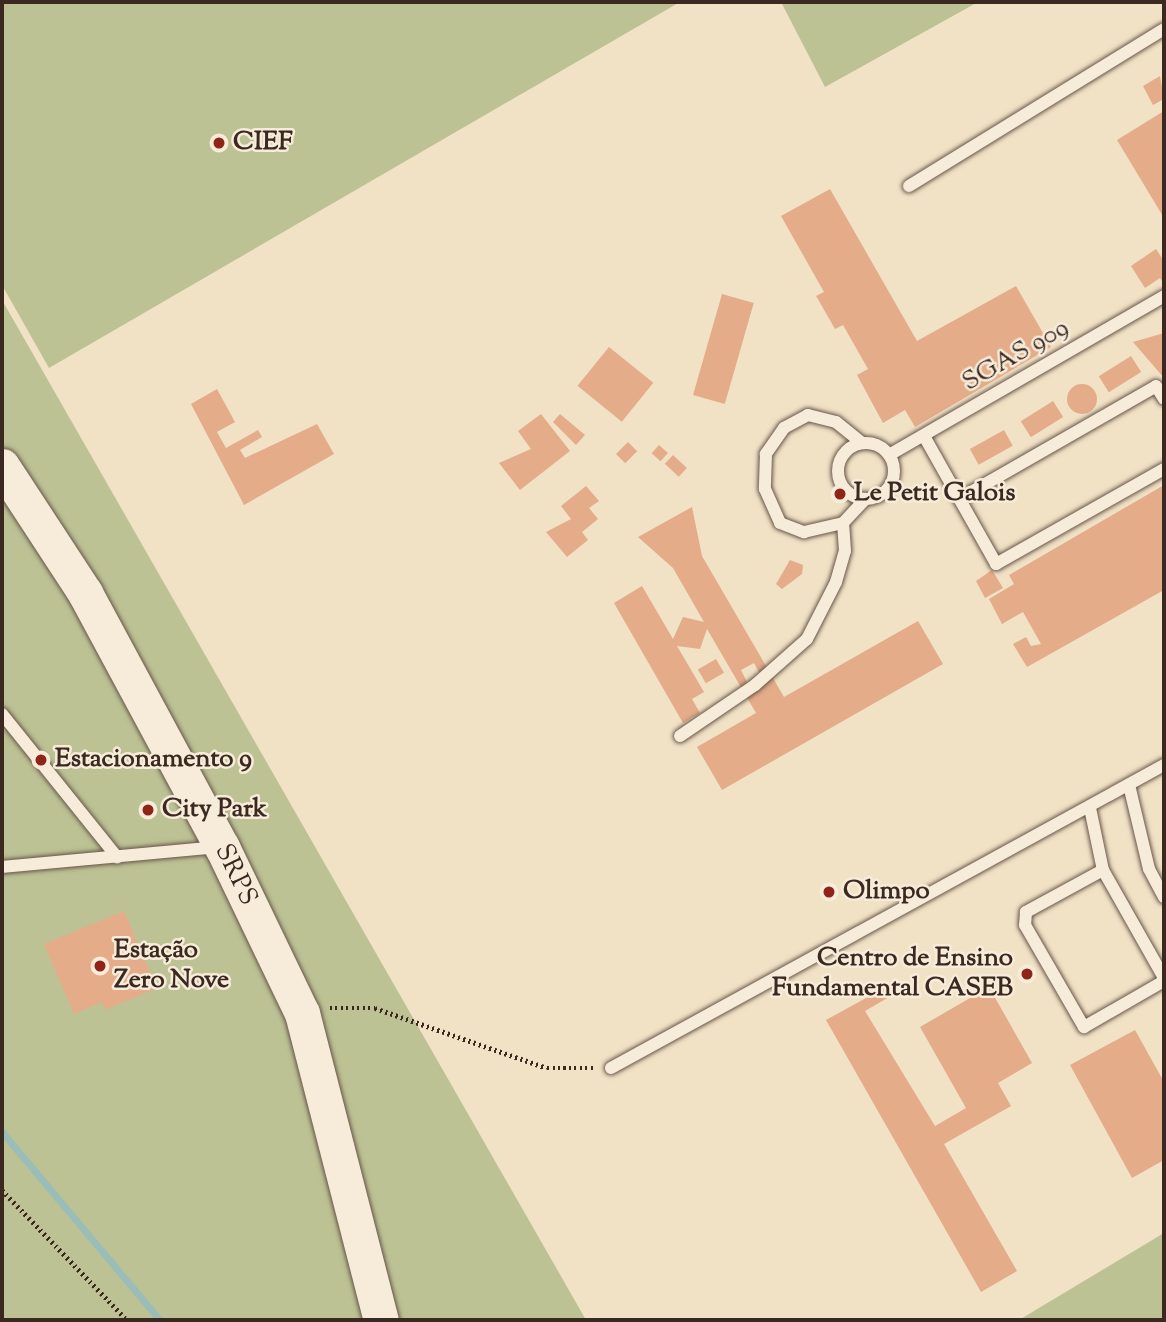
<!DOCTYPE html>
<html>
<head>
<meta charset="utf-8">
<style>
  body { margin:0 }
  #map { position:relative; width:1166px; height:1322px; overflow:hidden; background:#f1e1c5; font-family:"Sorts Mill Goudy",serif }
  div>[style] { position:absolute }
  .green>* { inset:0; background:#bcc294 }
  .stream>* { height:7px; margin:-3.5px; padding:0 3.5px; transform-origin:3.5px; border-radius:3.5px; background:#9bbdb8 }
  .building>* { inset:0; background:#e4ac89; transform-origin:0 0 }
  .round { border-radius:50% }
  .path>* { height:4.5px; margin-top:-2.25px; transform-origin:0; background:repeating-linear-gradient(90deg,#3b2821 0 2px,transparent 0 5.5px) }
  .roads { filter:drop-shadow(0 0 2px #68564a) drop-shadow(0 0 2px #68564a) }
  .service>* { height:12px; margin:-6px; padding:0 6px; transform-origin:6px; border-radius:6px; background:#f6ecd9 }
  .service>.ring { margin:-6px; padding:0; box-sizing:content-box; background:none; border:12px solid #f6ecd9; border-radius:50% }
  .secondary>* { height:35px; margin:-17.5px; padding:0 17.5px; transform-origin:17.5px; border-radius:17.5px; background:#f6ecd9 }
  .dots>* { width:19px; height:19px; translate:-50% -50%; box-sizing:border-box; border:4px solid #f6ecd9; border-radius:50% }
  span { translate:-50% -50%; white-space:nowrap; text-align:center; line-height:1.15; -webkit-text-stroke:5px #f6ecd9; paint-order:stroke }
  .poi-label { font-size:26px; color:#3b2821; font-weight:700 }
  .left { translate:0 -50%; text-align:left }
  .right { translate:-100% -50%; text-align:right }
  .street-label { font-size:26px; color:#3b2821 }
  .frame { position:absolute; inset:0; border:4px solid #3b2821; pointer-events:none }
</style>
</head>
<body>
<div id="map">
  <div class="green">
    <i style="clip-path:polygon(2px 2px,680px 2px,49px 368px,2px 285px)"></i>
    <i style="clip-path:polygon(781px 2px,978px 2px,825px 87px)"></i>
    <i style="clip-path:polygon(2px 300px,586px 1320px,2px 1320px)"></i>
    <i style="clip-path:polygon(1164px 1233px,1164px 1320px,1019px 1320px)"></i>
  </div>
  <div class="stream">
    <i style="left:2px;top:1132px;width:246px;rotate:50deg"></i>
  </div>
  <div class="building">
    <i style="clip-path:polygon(1160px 76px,1164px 99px,1153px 105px,1143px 86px)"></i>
    <i style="clip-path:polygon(1164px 111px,1164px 218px,1117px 140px)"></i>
    <i style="clip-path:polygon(830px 189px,917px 341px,1016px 286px,1051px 347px,915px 427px,905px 410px,883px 423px,857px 375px,868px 369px,843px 325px,835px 329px,819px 301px,816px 296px,824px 292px,781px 216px)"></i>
    <i style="clip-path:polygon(1156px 249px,1164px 261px,1164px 284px,1160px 278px,1145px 288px,1131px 266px)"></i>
    <i style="left:722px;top:294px;width:33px;height:105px;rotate:16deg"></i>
    <i style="clip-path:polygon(1164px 333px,1164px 378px,1133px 342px)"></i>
    <i style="left:609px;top:347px;width:57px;height:50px;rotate:39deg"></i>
    <i style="left:1131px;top:356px;width:19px;height:38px;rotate:58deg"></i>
    <i class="round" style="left:1067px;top:384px;width:30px;height:30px"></i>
    <i style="clip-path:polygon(217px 389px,235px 422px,217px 432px,226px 448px,258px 430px,262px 437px,240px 450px,245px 458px,317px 424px,334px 454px,244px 505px,191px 404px)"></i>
    <i style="left:1053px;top:401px;width:19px;height:38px;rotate:58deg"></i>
    <i style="clip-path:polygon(541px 414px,570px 451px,520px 490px,499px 463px,531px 449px,518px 431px)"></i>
    <i style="clip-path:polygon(560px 414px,585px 435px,576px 445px,553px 422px)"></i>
    <i style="left:1004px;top:430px;width:18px;height:39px;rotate:61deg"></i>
    <i style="left:628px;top:442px;width:13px;height:17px;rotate:45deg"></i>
    <i style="left:659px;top:445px;width:12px;height:11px;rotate:42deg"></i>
    <i style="left:673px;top:455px;width:19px;height:12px;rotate:43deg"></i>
    <i style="clip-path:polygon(1164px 485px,1164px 590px,1027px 667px,1013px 644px,1026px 637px,1031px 646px,1041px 644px,1023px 612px,1002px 624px,989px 599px,1014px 584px,1009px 575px)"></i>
    <i style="clip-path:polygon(586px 486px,599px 501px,589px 508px,598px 519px,582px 532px,588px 540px,567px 557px,546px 532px,571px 519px,561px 506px)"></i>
    <i style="clip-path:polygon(evenodd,692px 507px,702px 556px,784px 697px,918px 621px,943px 664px,722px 790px,697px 747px,756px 713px,707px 629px,700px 649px,677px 646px,704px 692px,692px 699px,700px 713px,683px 723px,614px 603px,642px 586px,673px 639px,683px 617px,704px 622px,673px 568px,638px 537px,692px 507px,754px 663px,761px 676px,748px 684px,741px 670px,754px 663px)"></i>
    <i style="clip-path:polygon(790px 560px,803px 565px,802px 574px,782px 589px,776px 584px)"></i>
    <i style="clip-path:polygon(992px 570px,1003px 588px,985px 598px,976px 581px)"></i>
    <i style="left:716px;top:659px;width:16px;height:21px;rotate:60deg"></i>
    <i style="clip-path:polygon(124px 911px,157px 988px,105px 1010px,102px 1002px,74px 1014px,44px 944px)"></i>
    <i style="clip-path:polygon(886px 987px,891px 996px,865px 1011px,935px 1126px,966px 1108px,920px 1027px,989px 987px,1032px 1063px,998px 1083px,1011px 1106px,944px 1144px,1017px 1271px,981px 1292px,826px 1020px)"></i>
    <i style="clip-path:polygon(1135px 1030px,1164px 1082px,1164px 1160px,1132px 1178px,1070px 1065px)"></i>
  </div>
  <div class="path">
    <i style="left:330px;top:1008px;width:45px"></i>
    <i style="left:375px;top:1008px;width:182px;rotate:19.2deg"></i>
    <i style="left:547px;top:1068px;width:48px"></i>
    <i style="left:2px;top:1190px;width:180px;rotate:46.1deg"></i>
  </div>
  <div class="roads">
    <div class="service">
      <i style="left:909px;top:186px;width:299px;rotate:-31.6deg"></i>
      <i style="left:924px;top:436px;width:147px;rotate:60.6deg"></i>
      <i style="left:996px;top:564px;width:193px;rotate:-29.5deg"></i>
      <i style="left:862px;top:443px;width:33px;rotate:-141deg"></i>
      <i style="left:836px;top:422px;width:29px;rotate:-166deg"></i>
      <i style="left:808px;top:415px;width:27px;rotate:152deg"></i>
      <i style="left:784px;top:428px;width:32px;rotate:125deg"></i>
      <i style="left:766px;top:454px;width:35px;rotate:92deg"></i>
      <i style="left:765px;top:489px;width:37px;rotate:66deg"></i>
      <i style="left:780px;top:523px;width:26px;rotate:21deg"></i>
      <i style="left:804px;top:532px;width:40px;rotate:-13deg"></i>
      <i style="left:843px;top:523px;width:33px;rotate:-47deg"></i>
      <i class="ring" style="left:838px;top:443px;width:44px;height:44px"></i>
      <i style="left:889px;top:455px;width:318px;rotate:-30deg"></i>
      <i style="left:959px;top:499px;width:227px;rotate:-29.8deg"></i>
      <i style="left:1156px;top:386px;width:15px;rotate:58deg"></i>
      <i style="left:2px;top:714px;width:184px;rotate:51.2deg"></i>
      <i style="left:680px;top:736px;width:91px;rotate:-34.2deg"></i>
      <i style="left:755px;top:685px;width:69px;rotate:-41.5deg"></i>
      <i style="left:807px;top:639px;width:64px;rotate:-63deg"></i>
      <i style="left:836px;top:582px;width:32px;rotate:-74deg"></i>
      <i style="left:845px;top:551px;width:28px;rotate:-94deg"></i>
      <i style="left:1129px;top:785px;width:86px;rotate:76.6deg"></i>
      <i style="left:1149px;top:869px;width:32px;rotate:62deg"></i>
      <i style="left:1090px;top:808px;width:63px;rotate:78.2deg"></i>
      <i style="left:1103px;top:870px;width:124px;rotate:60.5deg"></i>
      <i style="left:2px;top:867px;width:217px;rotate:-5.3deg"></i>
      <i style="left:1103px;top:870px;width:88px;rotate:151.4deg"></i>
      <i style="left:1026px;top:912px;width:13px;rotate:94deg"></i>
      <i style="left:1025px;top:925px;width:118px;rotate:60deg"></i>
      <i style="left:1084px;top:1027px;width:92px;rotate:-29.9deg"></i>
      <i style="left:611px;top:1068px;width:631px;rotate:-28.72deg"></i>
    </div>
    <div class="secondary">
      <i style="left:2px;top:466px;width:152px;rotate:56.8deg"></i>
      <i style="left:85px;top:593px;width:289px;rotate:61.7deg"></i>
      <i style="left:222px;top:847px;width:184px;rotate:64.3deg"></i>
      <i style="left:302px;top:1013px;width:317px;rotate:75.6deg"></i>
    </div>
  </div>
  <div class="dots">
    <i style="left:219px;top:143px;background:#8f2418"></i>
    <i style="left:840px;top:494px;background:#8f2418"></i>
    <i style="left:41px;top:760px;background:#8f2418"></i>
    <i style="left:148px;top:810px;background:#8f2418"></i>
    <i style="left:829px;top:892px;background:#8f2418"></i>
    <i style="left:100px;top:966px;background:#8f2418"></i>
    <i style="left:1027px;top:974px;background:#8f2418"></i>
  </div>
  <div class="poi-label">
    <span class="left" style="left:233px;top:143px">CIEF</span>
    <span class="left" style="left:854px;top:494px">Le Petit Galois</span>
    <span class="left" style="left:55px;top:760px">Estacionamento 9</span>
    <span class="left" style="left:162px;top:810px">City Park</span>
    <span class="left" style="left:843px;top:892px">Olimpo</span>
    <span class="left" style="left:114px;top:966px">Estação<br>Zero Nove</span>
    <span class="right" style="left:1013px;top:974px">Centro de Ensino<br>Fundamental CASEB</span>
  </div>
  <div class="street-label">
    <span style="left:1016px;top:356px;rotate:-30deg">SGAS 909</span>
    <span style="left:235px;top:875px;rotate:64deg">SRPS</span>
  </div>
  <div class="frame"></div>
</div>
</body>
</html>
